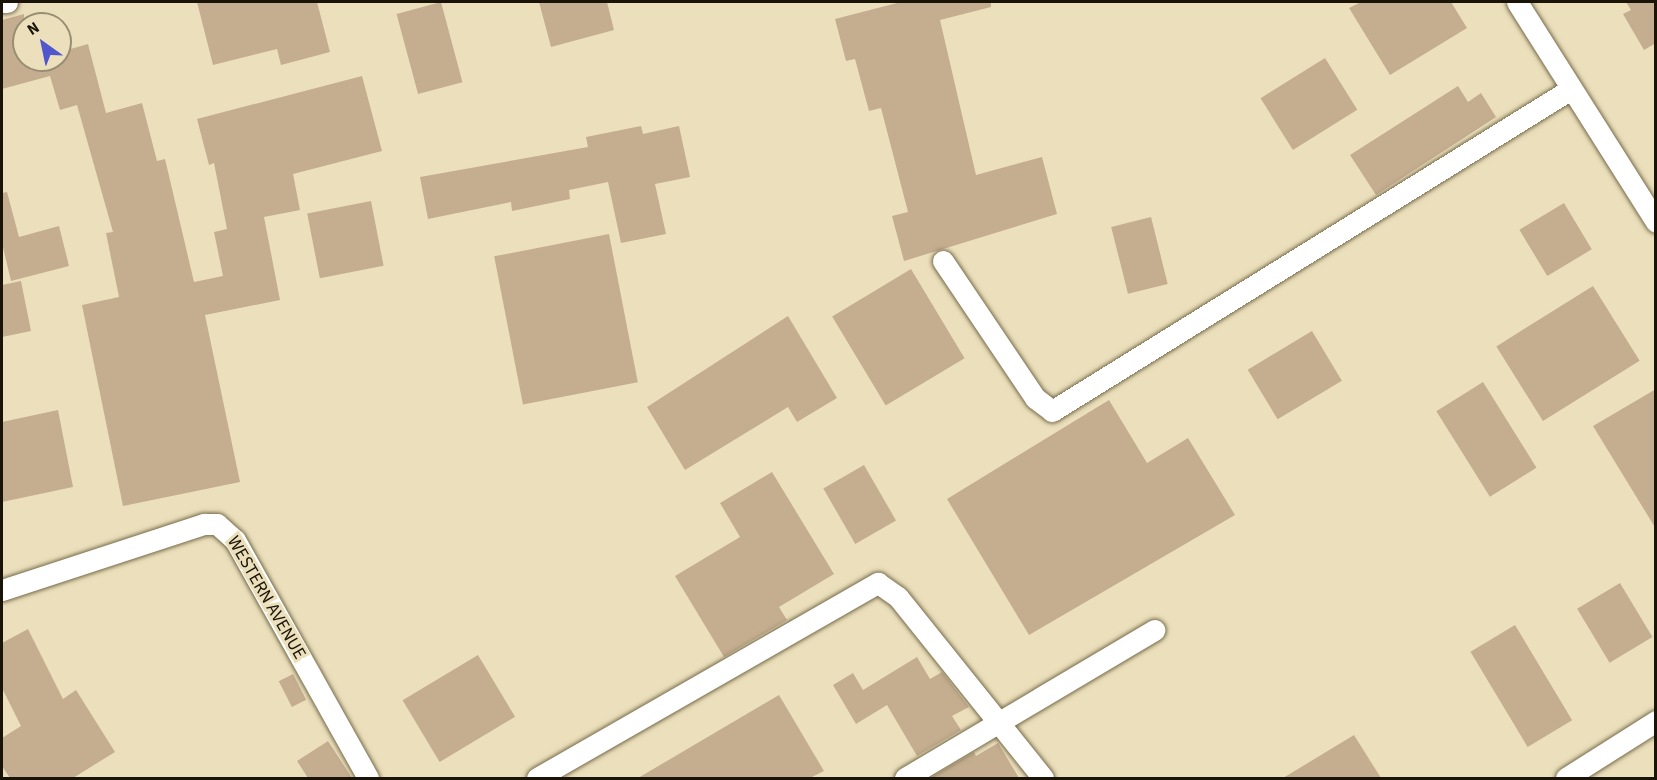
<!DOCTYPE html>
<html>
<head>
<meta charset="utf-8">
<style>
  body { margin:0 }
  #map { position:relative; width:1657px; height:780px; overflow:hidden; background:#ece0bc; font-family:"Source Sans 3",sans-serif }
  div>[style] { position:absolute }
  .building>* { inset:0; background:#c5ad90; transform-origin:0 0 }
  .roads { filter:drop-shadow(0 0 2px #766b4b) drop-shadow(0 0 2px #766b4b) }
  .minor>* { height:21px; margin:-10.5px; padding:0 10.5px; transform-origin:10.5px; border-radius:10.5px; background:#fff }
  span { translate:-50% -50%; white-space:nowrap; text-align:center; line-height:1.15; -webkit-text-stroke:6px #ece0bc; paint-order:stroke }
  .street-label { font-size:18px; color:#191407 }
  .frame { position:absolute; inset:0; border:3px solid #191407; pointer-events:none }
  .north { position:absolute; left:12px; top:12px; width:60px; height:60px; box-sizing:border-box; background:#ece0bc; border:2px solid #988e74; border-radius:50%; rotate:327deg; font-size:16px; font-weight:700; line-height:24px; text-align:center; color:#191407 }
  .north::after { content:''; display:block; margin:auto; width:21px; height:27px; background:#5156cd; clip-path:polygon(50% 0,100% 100%,50% 72%,0 100%) }
</style>
</head>
<body>
<div id="map">
  <div class="building">
    <i style="clip-path:polygon(197px 2px,317px 2px,330px 52px,281px 65px,277px 49px,213px 65px)"></i>
    <i style="left:441px;top:2px;width:83px;height:46px;rotate:75deg"></i>
    <i style="clip-path:polygon(539px 2px,607px 2px,614px 30px,551px 47px)"></i>
    <i style="clip-path:polygon(901px 2px,991px 2px,991px 7px,940px 20px,976px 175px,1042px 157px,1057px 214px,904px 261px,892px 216px,908px 212px,881px 108px,869px 111px,855px 59px,846px 61px,835px 19px)"></i>
    <i style="clip-path:polygon(1361px 2px,1451px 2px,1467px 28px,1390px 75px,1349px 8px)"></i>
    <i style="clip-path:polygon(1626px 2px,1656px 2px,1656px 43px,1644px 50px,1623px 14px,1631px 10px)"></i>
    <i style="clip-path:polygon(24px 14px,24px 60px,60px 60px,60px 52px,88px 44px,106px 113px,142px 103px,157px 161px,165px 159px,194px 282px,223px 276px,214px 232px,227px 229px,214px 163px,209px 165px,197px 119px,362px 76px,382px 151px,293px 174px,300px 210px,264px 217px,280px 300px,205px 315px,240px 482px,123px 506px,82px 305px,119px 297px,106px 233px,113px 232px,77px 105px,60px 110px,50px 76px,2px 89px,2px 20px)"></i>
    <i style="left:1325px;top:58px;width:61px;height:76px;rotate:58deg"></i>
    <i style="clip-path:polygon(1458px 86px,1468px 102px,1481px 93px,1496px 117px,1376px 195px,1350px 155px)"></i>
    <i style="clip-path:polygon(641px 126px,643px 134px,679px 126px,690px 177px,655px 184px,666px 234px,621px 243px,608px 182px,569px 190px,570px 199px,512px 211px,511px 202px,428px 219px,420px 177px,588px 147px,586px 137px)"></i>
    <i style="clip-path:polygon(7px 192px,19px 237px,59px 226px,69px 266px,11px 281px,2px 243px,2px 193px)"></i>
    <i style="left:371px;top:201px;width:66px;height:65px;rotate:79deg"></i>
    <i style="left:1564px;top:203px;width:54px;height:52px;rotate:59deg"></i>
    <i style="left:1151px;top:217px;width:69px;height:41px;rotate:76deg"></i>
    <i style="left:609px;top:234px;width:151px;height:117px;rotate:79deg"></i>
    <i style="left:911px;top:269px;width:104px;height:92px;rotate:59deg"></i>
    <i style="clip-path:polygon(21px 281px,31px 331px,2px 337px,2px 285px)"></i>
    <i style="left:1593px;top:286px;width:88px;height:114px;rotate:58deg"></i>
    <i style="clip-path:polygon(788px 316px,837px 398px,797px 422px,788px 407px,685px 470px,647px 407px)"></i>
    <i style="left:1312px;top:331px;width:58px;height:75px;rotate:59deg"></i>
    <i style="left:1483px;top:382px;width:101px;height:55px;rotate:58deg"></i>
    <i style="clip-path:polygon(1656px 389px,1656px 529px,1593px 426px)"></i>
    <i style="clip-path:polygon(1109px 400px,1147px 463px,1188px 438px,1235px 515px,1029px 635px,947px 499px)"></i>
    <i style="clip-path:polygon(58px 410px,73px 487px,2px 502px,2px 422px)"></i>
    <i style="left:864px;top:465px;width:64px;height:47px;rotate:60deg"></i>
    <i style="clip-path:polygon(772px 472px,834px 574px,779px 607px,787px 620px,724px 657px,675px 576px,740px 537px,720px 503px)"></i>
    <i style="left:1620px;top:583px;width:63px;height:50px;rotate:59deg"></i>
    <i style="left:1515px;top:625px;width:111px;height:52px;rotate:59deg"></i>
    <i style="clip-path:polygon(28px 629px,63px 699px,76px 690px,115px 752px,73px 778px,10px 778px,2px 766px,2px 738px,21px 726px,2px 688px,2px 643px)"></i>
    <i style="left:478px;top:655px;width:72px;height:88px;rotate:59deg"></i>
    <i style="clip-path:polygon(917px 657px,930px 679px,942px 672px,969px 707px,952px 716px,961px 730px,917px 756px,887px 705px,856px 724px,833px 685px,853px 673px,863px 690px)"></i>
    <i style="left:293px;top:674px;width:29px;height:16px;rotate:63deg"></i>
    <i style="clip-path:polygon(779px 695px,824px 771px,810px 778px,638px 778px)"></i>
    <i style="clip-path:polygon(1354px 735px,1381px 778px,1283px 778px)"></i>
    <i style="clip-path:polygon(328px 741px,352px 778px,308px 778px,297px 761px)"></i>
    <i style="clip-path:polygon(998px 743px,1019px 778px,930px 778px,974px 752px,976px 756px)"></i>
  </div>
  <div class="roads">
    <div class="minor">
      <i style="left:2px;top:2px;width:5px"></i>
      <i style="left:1517px;top:2px;width:260px;rotate:57.7deg"></i>
      <i style="left:943px;top:261px;width:165px;rotate:56.1deg"></i>
      <i style="left:1035px;top:398px;width:21px;rotate:37deg"></i>
      <i style="left:1052px;top:411px;width:611px;rotate:-31.82deg"></i>
      <i style="left:2px;top:590px;width:213px;rotate:-18.1deg"></i>
      <i style="left:204px;top:524px;width:13px"></i>
      <i style="left:217px;top:524px;width:24px;rotate:42deg"></i>
      <i style="left:235px;top:540px;width:273px;rotate:60.8deg"></i>
      <i style="left:537px;top:778px;width:393px;rotate:-29.8deg"></i>
      <i style="left:878px;top:583px;width:24px;rotate:35deg"></i>
      <i style="left:898px;top:597px;width:232px;rotate:51.3deg"></i>
      <i style="left:905px;top:778px;width:290px;rotate:-30.7deg"></i>
      <i style="left:1566px;top:778px;width:107px;rotate:-32.3deg"></i>
    </div>
  </div>
  <div class="street-label">
    <span style="left:266px;top:598px;rotate:60deg">WESTERN AVENUE</span>
  </div>
  <div class="frame"></div>
  <div class="north">N</div>
</div>
</body>
</html>
